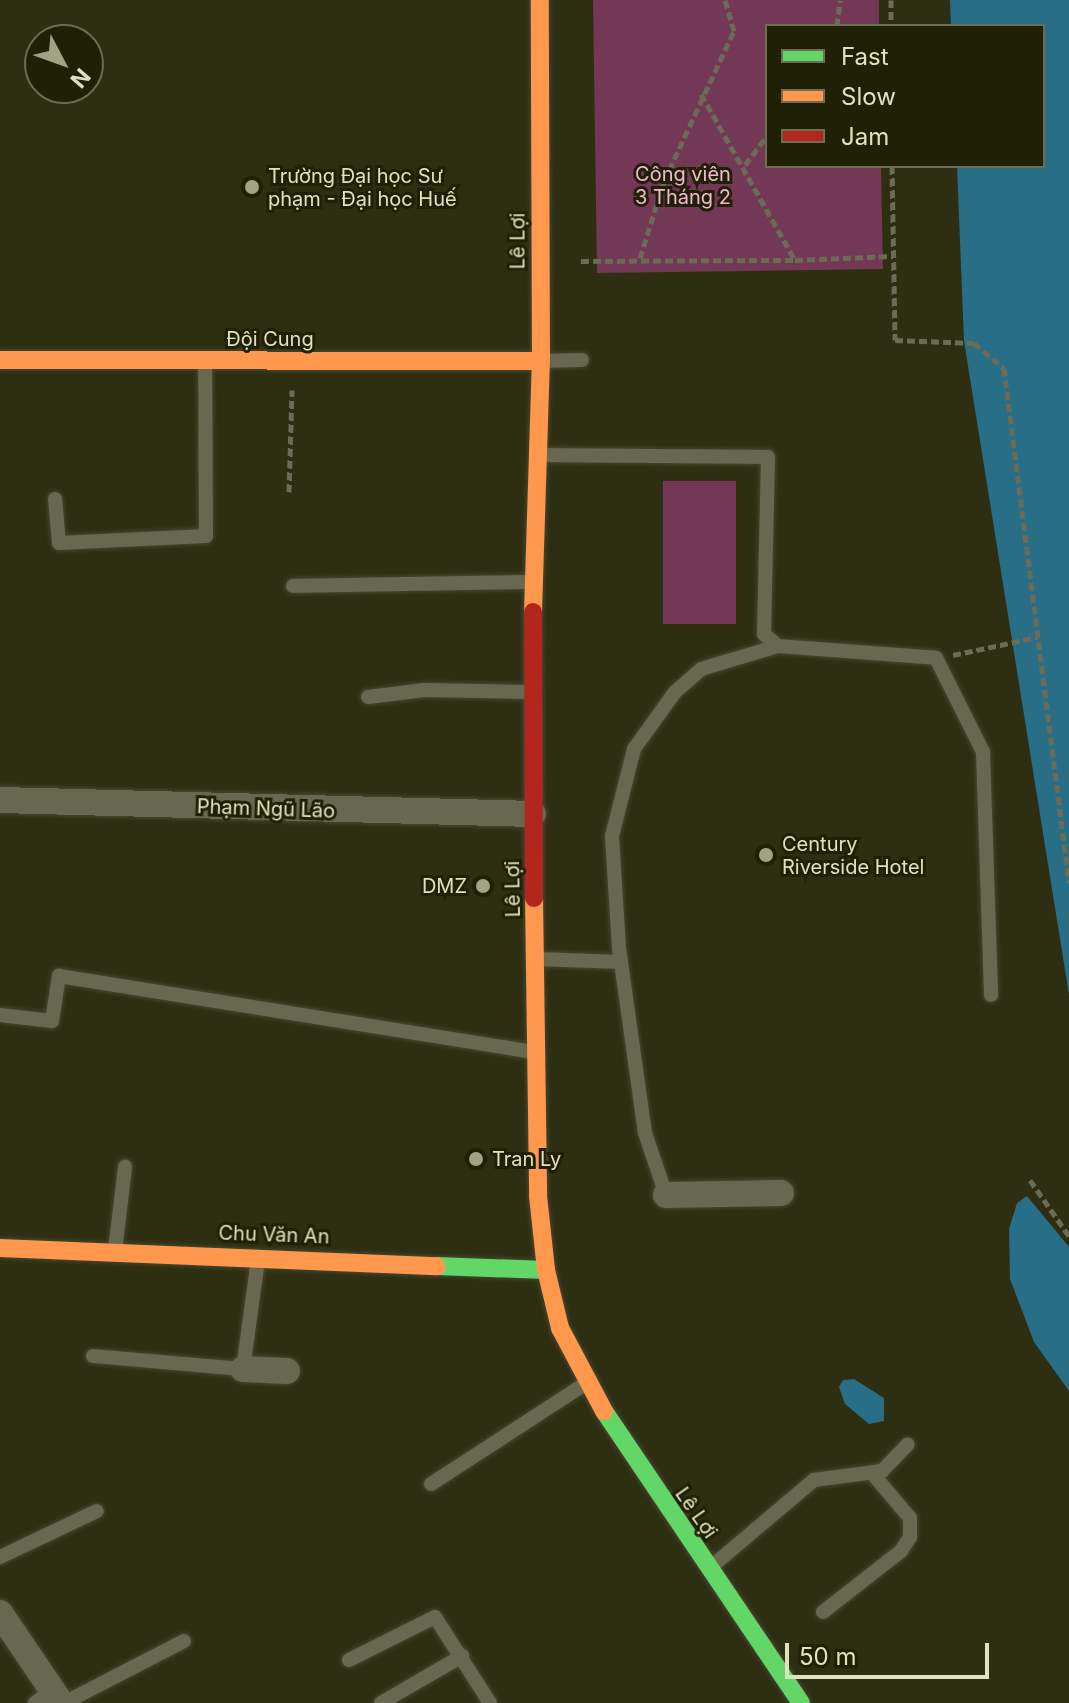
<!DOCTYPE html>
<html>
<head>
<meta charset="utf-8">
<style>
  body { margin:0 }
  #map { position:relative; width:1069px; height:1703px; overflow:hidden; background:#2e2e12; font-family:Inter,sans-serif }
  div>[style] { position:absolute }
  .green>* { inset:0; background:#723855; transform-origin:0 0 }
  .water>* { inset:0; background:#286e86 }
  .path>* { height:5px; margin-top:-2.5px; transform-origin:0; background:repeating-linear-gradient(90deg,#6b6b57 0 8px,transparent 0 12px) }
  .roads { filter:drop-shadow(0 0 2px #474732) drop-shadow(0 0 2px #474732) }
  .lane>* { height:14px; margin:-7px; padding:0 7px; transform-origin:7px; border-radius:7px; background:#686750 }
  .street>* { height:26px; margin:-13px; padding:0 13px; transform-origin:13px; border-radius:13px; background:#686750 }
  .fast>* { height:18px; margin:-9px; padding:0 9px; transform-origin:9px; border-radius:9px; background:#63d668 }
  .slow>* { height:18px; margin:-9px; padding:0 9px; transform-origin:9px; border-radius:9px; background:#ff974d }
  .jam>* { height:18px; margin:-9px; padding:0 9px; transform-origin:9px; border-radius:9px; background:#b3261e }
  .dots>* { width:22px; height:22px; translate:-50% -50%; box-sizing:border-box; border:4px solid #202006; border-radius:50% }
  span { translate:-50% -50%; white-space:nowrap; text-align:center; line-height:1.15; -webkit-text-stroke:6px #202006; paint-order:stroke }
  .park-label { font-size:20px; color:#f5b6d5 }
  .poi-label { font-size:20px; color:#e0e1c1 }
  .left { translate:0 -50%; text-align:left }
  .right { translate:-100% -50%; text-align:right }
  .street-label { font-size:20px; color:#e0e1c1 }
  .legend { position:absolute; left:765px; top:24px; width:280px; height:144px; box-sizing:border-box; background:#202006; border:2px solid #6d6d51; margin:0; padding:10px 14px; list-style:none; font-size:24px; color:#e0e1c1 }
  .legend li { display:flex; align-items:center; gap:16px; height:40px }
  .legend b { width:40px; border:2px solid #6d6d51 }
  .north { position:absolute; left:24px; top:24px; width:80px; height:80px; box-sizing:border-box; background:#202006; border:2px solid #6d6d51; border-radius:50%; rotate:131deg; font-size:22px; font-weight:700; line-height:32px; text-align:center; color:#e0e1c1 }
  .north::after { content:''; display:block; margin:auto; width:28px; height:36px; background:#a2a284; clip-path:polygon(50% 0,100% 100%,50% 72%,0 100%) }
  .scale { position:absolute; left:785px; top:1643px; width:204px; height:36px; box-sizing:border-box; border:4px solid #e0e1c1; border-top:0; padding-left:10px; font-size:24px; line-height:28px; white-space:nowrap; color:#e0e1c1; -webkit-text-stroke:6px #202006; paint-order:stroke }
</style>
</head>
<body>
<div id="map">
  <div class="green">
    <i style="clip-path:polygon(593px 0,879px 0,879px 26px,767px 26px,767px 166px,881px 166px,883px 269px,597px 273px)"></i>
    <i style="left:736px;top:481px;width:143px;height:73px;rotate:90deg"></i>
  </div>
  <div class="water">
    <i style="clip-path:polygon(950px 0,1069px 0,1069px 995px,964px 341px,957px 166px,1043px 166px,1043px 26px,951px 26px)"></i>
    <i style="clip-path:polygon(1027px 1196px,1069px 1247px,1069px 1391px,1034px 1342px,1010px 1279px,1009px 1229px,1017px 1203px)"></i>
    <i style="clip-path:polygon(854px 1379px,884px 1398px,884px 1421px,869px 1424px,845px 1404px,839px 1387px,843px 1380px)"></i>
  </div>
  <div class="path">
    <i style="left:891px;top:0;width:26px;rotate:90deg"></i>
    <i style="left:837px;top:26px;width:26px;rotate:-83deg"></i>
    <i style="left:701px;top:94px;width:191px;rotate:60.5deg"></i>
    <i style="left:795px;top:260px;width:97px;rotate:-2.4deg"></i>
    <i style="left:745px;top:165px;width:36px;rotate:-53deg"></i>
    <i style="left:892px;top:166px;width:174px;rotate:89deg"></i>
    <i style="left:895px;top:340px;width:79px;rotate:2.2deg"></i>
    <i style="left:974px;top:343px;width:39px;rotate:40deg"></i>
    <i style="left:1004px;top:368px;width:519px;rotate:82.81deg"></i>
    <i style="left:640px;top:258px;width:81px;rotate:-72.7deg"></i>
    <i style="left:664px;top:181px;width:166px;rotate:-65deg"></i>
    <i style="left:734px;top:31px;width:32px;rotate:-106deg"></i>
    <i style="left:581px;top:261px;width:214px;rotate:-0.3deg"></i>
    <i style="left:289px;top:492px;width:102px;rotate:-88.3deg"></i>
    <i style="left:953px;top:655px;width:87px;rotate:-12deg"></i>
    <i style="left:1030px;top:1180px;width:68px;rotate:55.1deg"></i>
  </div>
  <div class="roads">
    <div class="lane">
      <i style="left:541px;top:361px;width:41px;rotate:-1.4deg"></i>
      <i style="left:540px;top:455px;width:228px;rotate:0.5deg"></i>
      <i style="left:768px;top:457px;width:177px;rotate:91.3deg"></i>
      <i style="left:764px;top:634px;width:18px;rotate:41deg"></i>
      <i style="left:55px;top:499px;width:44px;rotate:84.8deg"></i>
      <i style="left:59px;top:543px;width:147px;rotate:-2.7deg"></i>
      <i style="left:206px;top:536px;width:175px;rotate:-90.3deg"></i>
      <i style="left:293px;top:586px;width:240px;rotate:-1deg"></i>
      <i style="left:368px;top:697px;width:57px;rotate:-7deg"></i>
      <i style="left:425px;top:690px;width:106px;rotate:1.1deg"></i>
      <i style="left:537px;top:959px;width:84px;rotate:2deg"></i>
      <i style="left:0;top:1015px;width:52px;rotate:6.6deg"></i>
      <i style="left:52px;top:1021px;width:46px;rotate:-81.2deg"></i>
      <i style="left:59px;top:976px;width:482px;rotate:9.1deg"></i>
      <i style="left:666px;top:1195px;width:65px;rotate:-108.7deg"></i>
      <i style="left:645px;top:1133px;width:187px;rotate:-98deg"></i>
      <i style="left:619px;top:948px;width:112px;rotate:-93.6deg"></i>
      <i style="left:612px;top:836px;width:90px;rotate:-75.8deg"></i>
      <i style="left:634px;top:749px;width:70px;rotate:-54.3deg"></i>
      <i style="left:675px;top:692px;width:35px;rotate:-41deg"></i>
      <i style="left:701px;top:669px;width:80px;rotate:-16.6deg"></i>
      <i style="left:778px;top:646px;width:158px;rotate:4.3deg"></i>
      <i style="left:936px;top:658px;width:105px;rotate:63.4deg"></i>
      <i style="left:983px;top:752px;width:243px;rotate:88.1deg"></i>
      <i style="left:115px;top:1251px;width:85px;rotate:-83.2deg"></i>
      <i style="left:93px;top:1356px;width:151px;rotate:5deg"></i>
      <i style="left:243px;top:1369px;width:110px;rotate:-82.2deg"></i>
      <i style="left:431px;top:1484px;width:184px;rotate:-33deg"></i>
      <i style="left:0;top:1557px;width:107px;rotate:-25.4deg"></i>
      <i style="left:711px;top:1567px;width:135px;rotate:-40.2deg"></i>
      <i style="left:814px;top:1480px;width:69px;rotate:-7.5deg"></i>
      <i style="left:882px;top:1471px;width:37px;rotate:-46deg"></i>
      <i style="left:823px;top:1612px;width:99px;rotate:-38deg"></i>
      <i style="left:901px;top:1551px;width:17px;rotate:-57deg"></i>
      <i style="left:910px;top:1537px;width:19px;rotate:-90deg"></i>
      <i style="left:910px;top:1518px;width:59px;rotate:-130.2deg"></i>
      <i style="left:349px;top:1660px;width:96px;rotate:-26.6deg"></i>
      <i style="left:435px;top:1617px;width:102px;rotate:57.4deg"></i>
      <i style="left:35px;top:1703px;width:21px;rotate:-37deg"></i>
      <i style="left:64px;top:1703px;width:135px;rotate:-27.3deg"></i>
      <i style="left:381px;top:1703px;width:94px;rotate:-30.1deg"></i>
    </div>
    <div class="street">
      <i style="left:0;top:800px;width:533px;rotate:1.5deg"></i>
      <i style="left:666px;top:1195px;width:115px;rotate:-1deg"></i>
      <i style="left:243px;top:1369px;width:44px;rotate:2.6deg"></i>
      <i style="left:0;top:1613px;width:109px;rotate:55.9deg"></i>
    </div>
    <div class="fast">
      <i style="left:437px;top:1266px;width:109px;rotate:2.1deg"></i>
      <i style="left:604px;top:1411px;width:352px;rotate:56deg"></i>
    </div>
    <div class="slow">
      <i style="left:0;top:360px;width:541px;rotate:0.11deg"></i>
      <i style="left:533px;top:612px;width:251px;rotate:-88.2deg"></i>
      <i style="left:541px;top:361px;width:361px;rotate:-90.2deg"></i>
      <i style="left:534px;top:898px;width:298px;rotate:89.2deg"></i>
      <i style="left:538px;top:1196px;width:74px;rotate:83.8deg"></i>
      <i style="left:546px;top:1270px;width:60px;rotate:76.4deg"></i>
      <i style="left:560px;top:1328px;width:94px;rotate:62.1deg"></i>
      <i style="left:0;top:1248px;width:437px;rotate:2.4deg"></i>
    </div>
    <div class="jam">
      <i style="left:533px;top:612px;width:286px;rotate:89.8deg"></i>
    </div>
  </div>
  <div class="dots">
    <i style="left:252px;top:187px;background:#a2a284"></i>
    <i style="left:766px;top:855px;background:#a2a284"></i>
    <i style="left:483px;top:886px;background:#a2a284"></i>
    <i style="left:476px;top:1159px;background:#a2a284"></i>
  </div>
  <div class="park-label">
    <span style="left:683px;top:186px">Công viên<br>3 Tháng 2</span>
  </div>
  <div class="poi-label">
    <span class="left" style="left:268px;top:188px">Trường Đại học Sư<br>phạm - Đại học Huế</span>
    <span class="left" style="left:782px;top:856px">Century<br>Riverside Hotel</span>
    <span class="right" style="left:467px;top:886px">DMZ</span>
    <span class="left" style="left:492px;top:1159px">Tran Ly</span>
  </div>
  <div class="street-label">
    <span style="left:518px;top:241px;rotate:-90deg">Lê Lợi</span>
    <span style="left:270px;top:339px">Đội Cung</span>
    <span style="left:266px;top:809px;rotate:2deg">Phạm Ngũ Lão</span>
    <span style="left:513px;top:889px;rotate:-91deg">Lê Lợi</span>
    <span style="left:274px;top:1235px;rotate:2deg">Chu Văn An</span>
    <span style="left:696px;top:1513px;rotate:55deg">Lê Lợi</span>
  </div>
  <ul class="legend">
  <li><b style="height:10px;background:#63d668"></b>Fast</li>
  <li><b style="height:10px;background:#ff974d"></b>Slow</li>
  <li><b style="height:10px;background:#b3261e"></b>Jam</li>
  </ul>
  <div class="north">N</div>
  <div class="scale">50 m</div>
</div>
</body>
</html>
